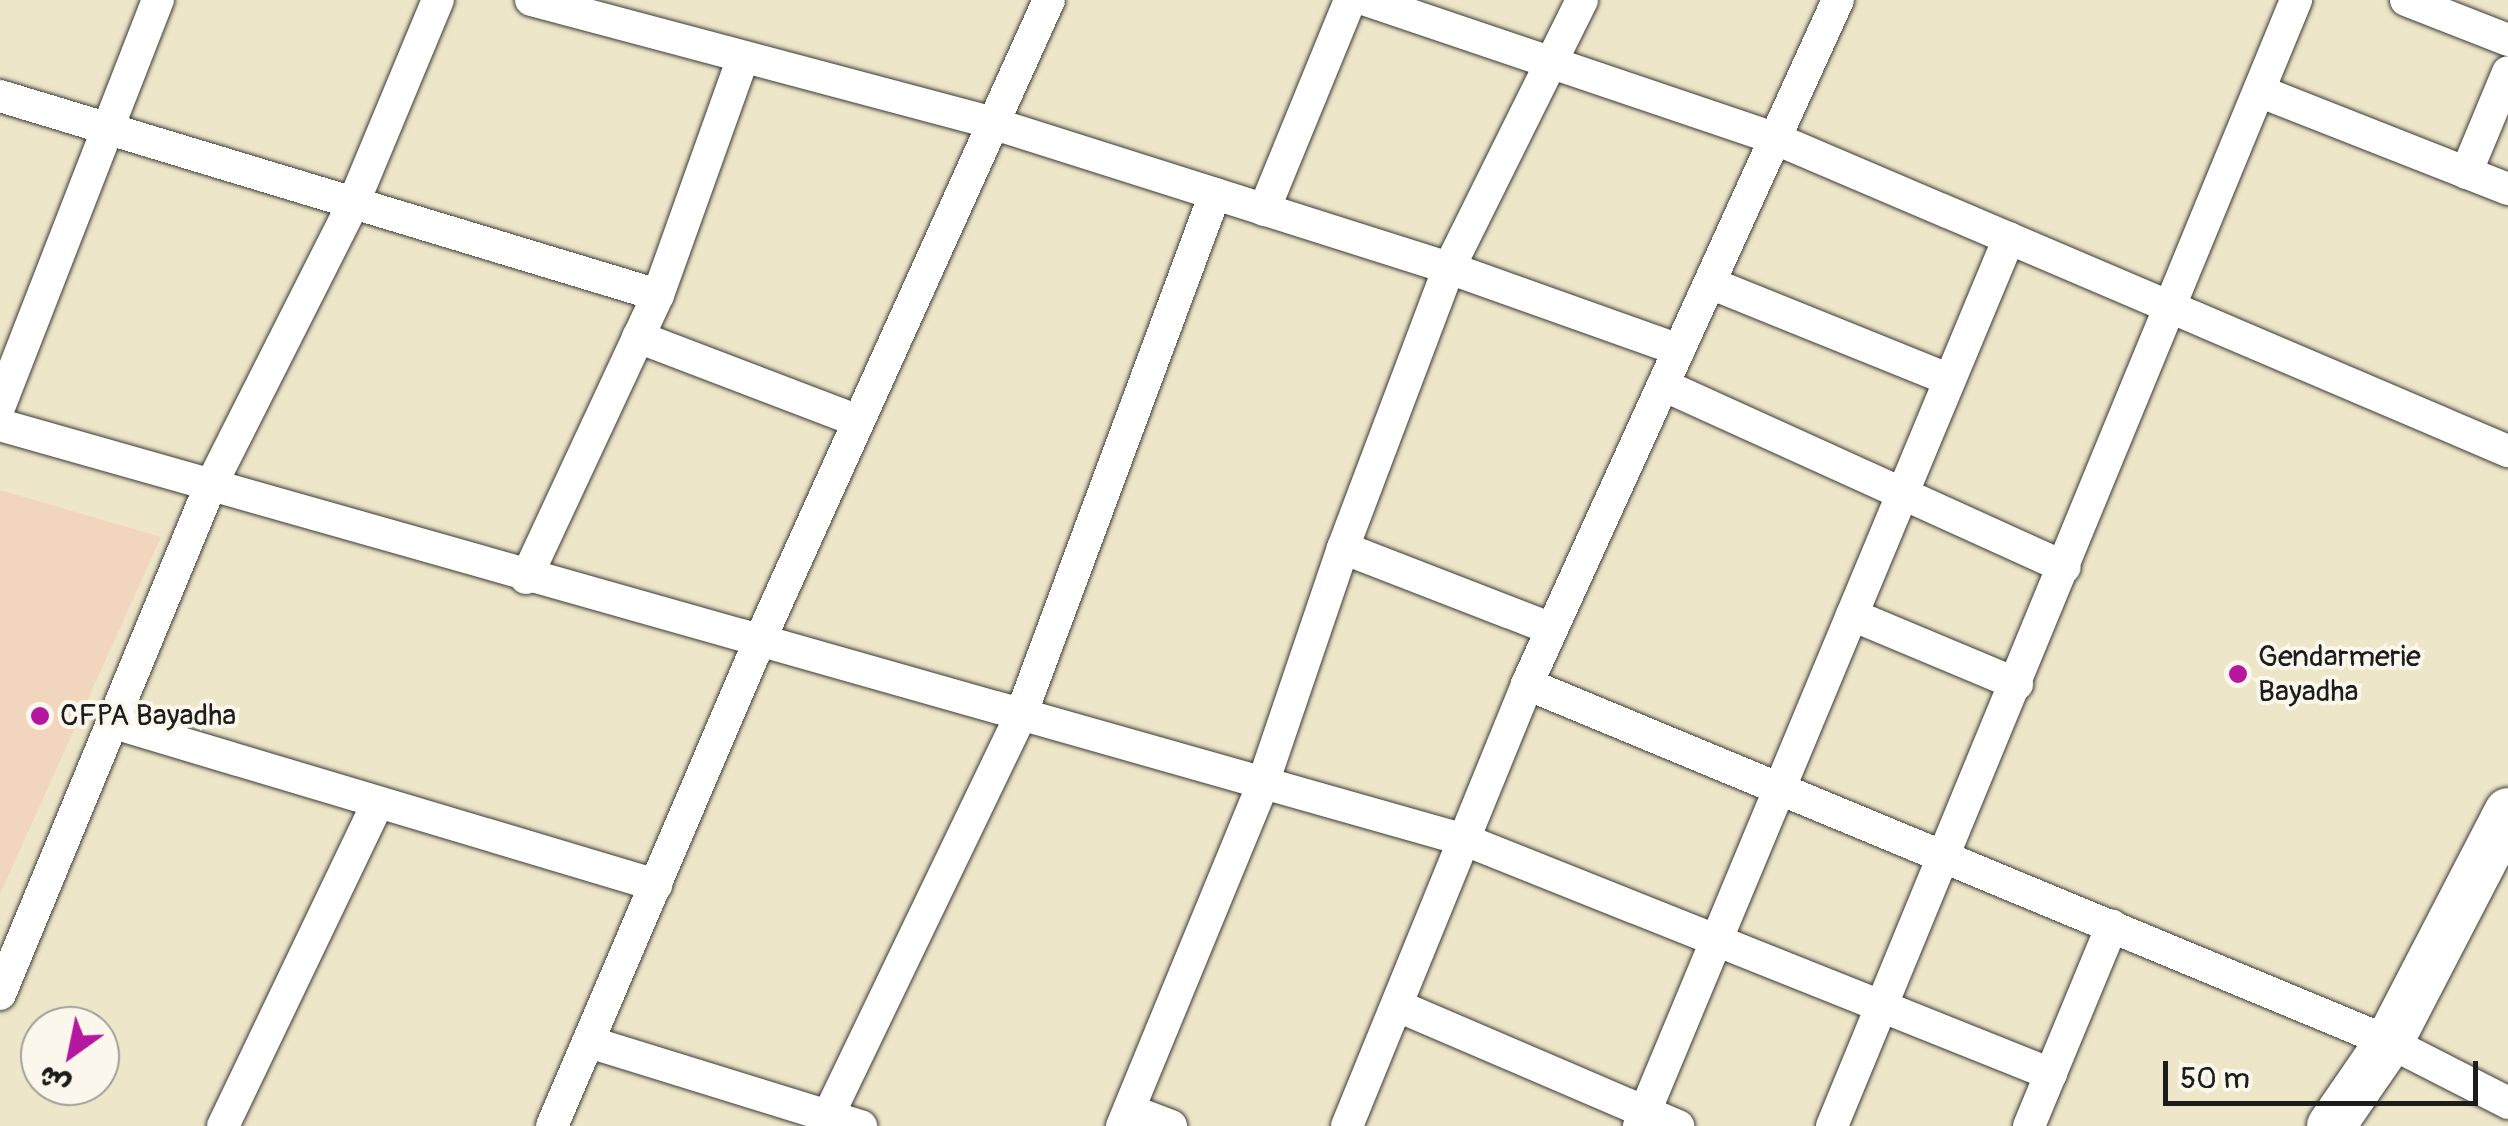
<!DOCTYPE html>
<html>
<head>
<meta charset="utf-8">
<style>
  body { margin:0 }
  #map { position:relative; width:2508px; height:1126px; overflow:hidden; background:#eee6c9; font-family:Pangolin,"Playpen Sans Arabic",sans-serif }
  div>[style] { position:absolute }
  .built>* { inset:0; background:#f2d5bd }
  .roads { filter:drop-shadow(0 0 2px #3c3a36) drop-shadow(0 0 2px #3c3a36) }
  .street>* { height:32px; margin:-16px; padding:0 16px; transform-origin:16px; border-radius:16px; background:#fff }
  .secondary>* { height:48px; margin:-24px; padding:0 24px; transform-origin:24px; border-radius:24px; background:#fff }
  .dots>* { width:28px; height:28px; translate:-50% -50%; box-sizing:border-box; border:5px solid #fbf7ec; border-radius:50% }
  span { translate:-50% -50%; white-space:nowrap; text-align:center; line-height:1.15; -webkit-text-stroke:8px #fbf7ec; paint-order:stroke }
  .poi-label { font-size:30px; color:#1c1c1c }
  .left { translate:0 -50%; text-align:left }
  .north { position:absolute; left:20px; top:1006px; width:100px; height:100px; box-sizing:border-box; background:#fbf7ec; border:2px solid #a29f99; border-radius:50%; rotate:213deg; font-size:28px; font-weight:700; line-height:40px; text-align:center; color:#1c1c1c }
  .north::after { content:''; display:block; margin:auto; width:35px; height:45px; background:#b5179e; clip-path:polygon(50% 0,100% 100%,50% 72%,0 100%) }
  .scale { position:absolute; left:2163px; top:1061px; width:315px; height:45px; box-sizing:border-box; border:5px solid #1c1c1c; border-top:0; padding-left:12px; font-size:30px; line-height:35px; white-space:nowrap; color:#1c1c1c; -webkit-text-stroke:8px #fbf7ec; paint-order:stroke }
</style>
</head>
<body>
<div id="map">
  <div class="built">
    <i style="clip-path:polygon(0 490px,161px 537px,0 894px)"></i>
  </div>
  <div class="roads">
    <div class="street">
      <i style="left:531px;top:0;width:477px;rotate:14.9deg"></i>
      <i style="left:992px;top:123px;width:479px;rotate:17.6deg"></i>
      <i style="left:1449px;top:268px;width:244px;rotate:19.6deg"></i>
      <i style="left:1366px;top:0;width:433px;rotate:18.7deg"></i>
      <i style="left:1776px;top:139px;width:796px;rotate:23.09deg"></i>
      <i style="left:2406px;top:0;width:110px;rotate:21.4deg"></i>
      <i style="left:2259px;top:91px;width:268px;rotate:21.5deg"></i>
      <i style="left:0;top:96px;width:687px;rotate:16.83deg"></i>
      <i style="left:2466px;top:173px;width:109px;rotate:-67.4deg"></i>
      <i style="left:1264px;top:210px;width:227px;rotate:-67.7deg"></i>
      <i style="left:1710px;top:283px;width:257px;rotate:22deg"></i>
      <i style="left:638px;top:337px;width:235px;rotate:20.9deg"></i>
      <i style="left:1663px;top:385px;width:441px;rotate:24.4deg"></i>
      <i style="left:0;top:405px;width:435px;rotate:-68.7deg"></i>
      <i style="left:0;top:425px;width:1523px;rotate:15.82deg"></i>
      <i style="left:1465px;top:840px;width:631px;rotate:21.77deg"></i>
      <i style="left:1343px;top:548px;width:224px;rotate:21.2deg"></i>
      <i style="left:526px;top:578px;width:312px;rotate:-65deg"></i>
      <i style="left:658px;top:295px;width:249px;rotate:-70.3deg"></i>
      <i style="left:1852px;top:615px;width:179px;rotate:22.7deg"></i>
      <i style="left:1527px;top:684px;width:751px;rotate:-65.55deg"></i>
      <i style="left:114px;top:723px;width:566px;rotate:16.64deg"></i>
      <i style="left:0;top:994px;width:547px;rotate:-67.52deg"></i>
      <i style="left:209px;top:489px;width:319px;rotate:-63.2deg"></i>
      <i style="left:353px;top:204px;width:221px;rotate:-67.4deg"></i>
      <i style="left:1398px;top:1006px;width:305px;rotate:23.2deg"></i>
      <i style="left:589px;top:1042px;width:285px;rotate:17.2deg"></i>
      <i style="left:1129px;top:1110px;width:45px;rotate:20.9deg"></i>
      <i style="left:828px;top:1116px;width:448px;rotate:-64.3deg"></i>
      <i style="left:1022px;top:712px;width:553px;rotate:-69.57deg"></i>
      <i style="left:223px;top:1126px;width:358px;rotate:-64.4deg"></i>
      <i style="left:552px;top:1126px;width:526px;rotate:-66.84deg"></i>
      <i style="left:759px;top:642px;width:704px;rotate:-65.69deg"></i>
      <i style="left:1122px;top:1126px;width:368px;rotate:-67.6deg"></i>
      <i style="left:1262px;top:786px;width:251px;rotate:-71.2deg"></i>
      <i style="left:1343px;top:548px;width:299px;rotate:-69.3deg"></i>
      <i style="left:1449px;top:268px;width:299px;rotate:-63.6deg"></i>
      <i style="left:1347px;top:1126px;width:477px;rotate:-67.8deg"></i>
      <i style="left:1527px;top:684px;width:933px;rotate:22.55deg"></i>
      <i style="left:2389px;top:1042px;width:134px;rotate:27.1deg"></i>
      <i style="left:1639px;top:1126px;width:962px;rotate:-67.38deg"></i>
      <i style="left:1832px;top:1126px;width:1218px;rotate:-67.6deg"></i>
      <i style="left:2029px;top:1126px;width:217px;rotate:-67.5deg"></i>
    </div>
    <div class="secondary">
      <i style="left:2331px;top:1126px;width:102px;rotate:-55.4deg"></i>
      <i style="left:2389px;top:1042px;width:259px;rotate:-62.6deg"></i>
    </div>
  </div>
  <div class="dots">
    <i style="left:2238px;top:674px;background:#b5179e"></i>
    <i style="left:40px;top:716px;background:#b5179e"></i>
  </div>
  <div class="poi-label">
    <span class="left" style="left:2258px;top:674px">Gendarmerie<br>Bayadha</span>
    <span class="left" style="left:60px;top:716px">CFPA Bayadha</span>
  </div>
  <div class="north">ش</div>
  <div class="scale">50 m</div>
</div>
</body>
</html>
